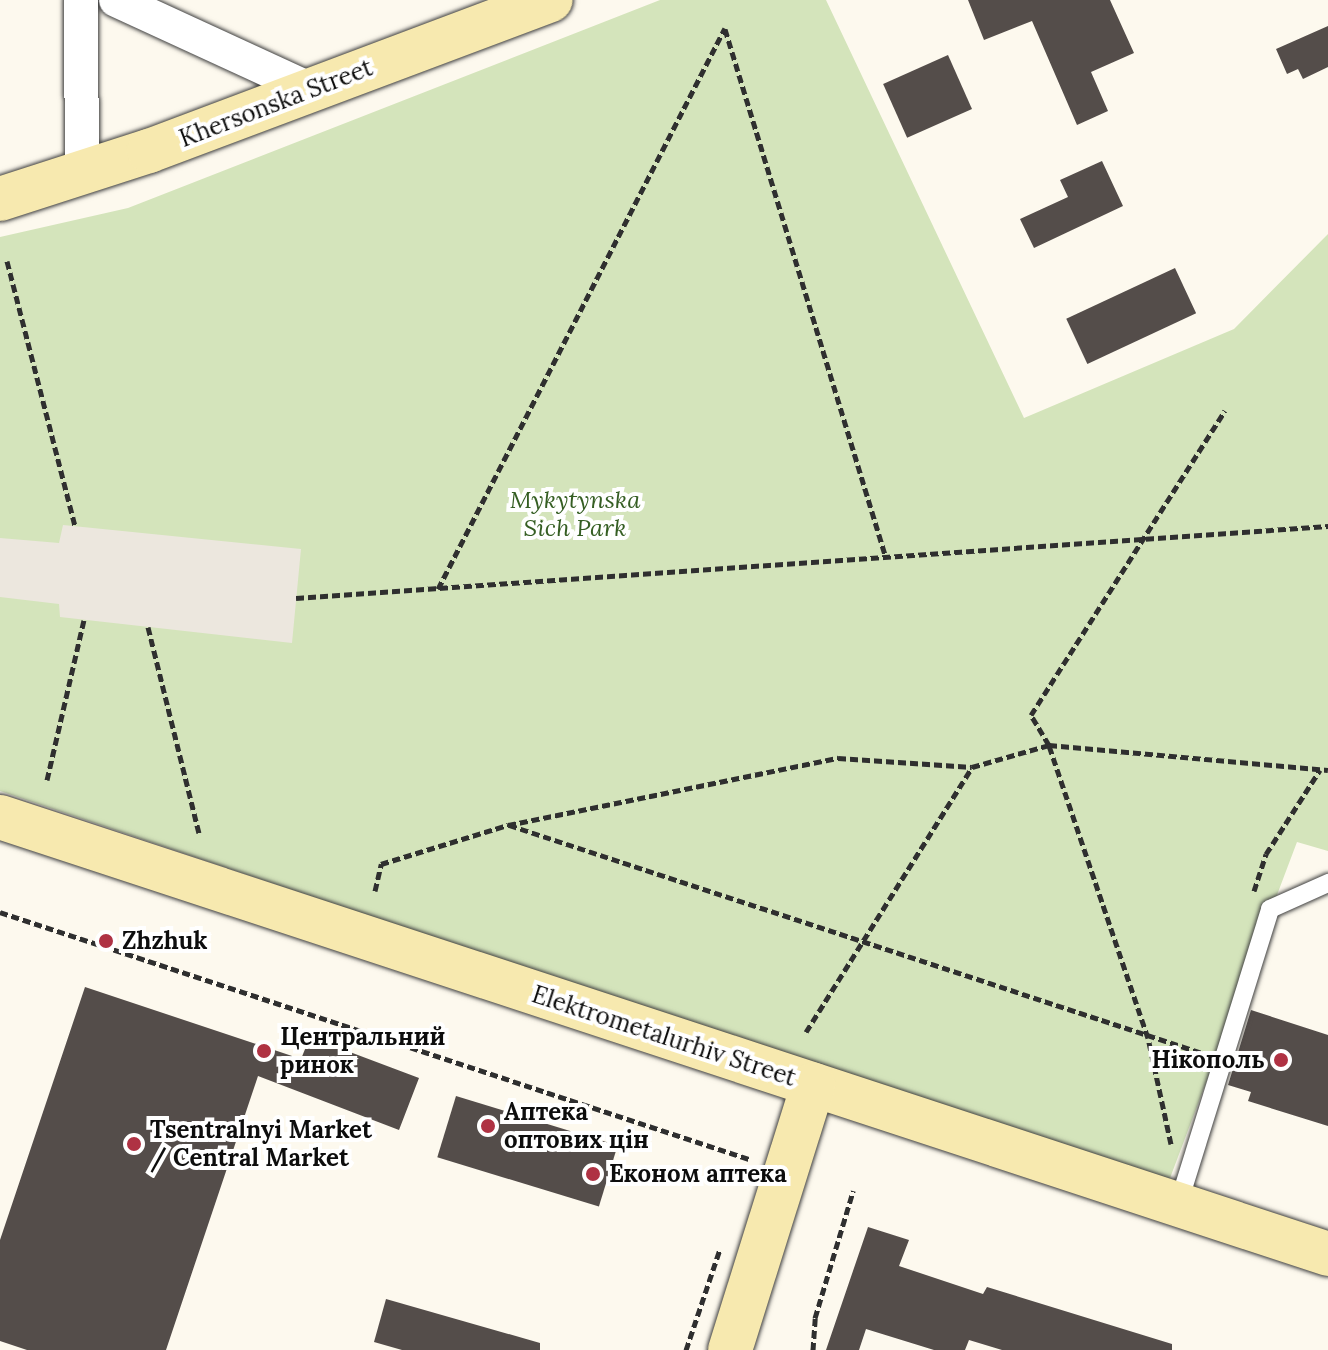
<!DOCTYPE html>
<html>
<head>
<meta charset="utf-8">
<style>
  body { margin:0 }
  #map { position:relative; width:1328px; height:1350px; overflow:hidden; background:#fdf9ee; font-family:Lora,serif }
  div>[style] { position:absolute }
  .green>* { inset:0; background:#d4e4bb }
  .plaza>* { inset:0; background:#ece7de }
  .building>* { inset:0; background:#544d4a; transform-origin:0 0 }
  .path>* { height:5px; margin-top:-2.5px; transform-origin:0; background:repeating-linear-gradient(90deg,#2f2f2f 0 8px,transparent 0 12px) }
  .roads { filter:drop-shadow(0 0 2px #404040) drop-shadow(0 0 2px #404040) }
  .service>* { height:18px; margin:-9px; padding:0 9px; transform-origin:9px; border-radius:9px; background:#fff }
  .minor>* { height:34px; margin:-17px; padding:0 17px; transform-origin:17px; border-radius:17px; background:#fff }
  .secondary>* { height:44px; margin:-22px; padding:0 22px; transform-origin:22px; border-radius:22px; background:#f7e9af }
  .dots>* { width:22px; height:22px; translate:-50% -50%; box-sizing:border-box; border:4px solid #fff; border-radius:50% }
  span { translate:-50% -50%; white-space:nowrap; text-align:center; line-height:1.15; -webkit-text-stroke:8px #fff; paint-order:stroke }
  .street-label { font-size:24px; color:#0d0d0d }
  .park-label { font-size:24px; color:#355e23; font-style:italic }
  .poi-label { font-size:24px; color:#0d0d0d; font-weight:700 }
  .left { translate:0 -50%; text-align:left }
  .right { translate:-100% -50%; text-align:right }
</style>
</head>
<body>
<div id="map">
  <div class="green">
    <i style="clip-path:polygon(660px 0,826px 0,1024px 418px,1234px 329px,1328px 234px,1328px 851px,1297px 842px,1167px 1186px,0 791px,0 237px,128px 208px)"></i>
  </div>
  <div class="plaza">
    <i style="clip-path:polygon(63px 525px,301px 549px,292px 643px,60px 617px,59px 604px,0 597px,0 538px,59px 543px)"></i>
  </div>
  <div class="building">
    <i style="clip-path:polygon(968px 0,1110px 0,1134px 53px,1091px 72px,1108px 111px,1077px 125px,1032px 21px,984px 40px)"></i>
    <i style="clip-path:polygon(1328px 26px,1328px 67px,1303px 79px,1298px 69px,1287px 74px,1276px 49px)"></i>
    <i style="left:948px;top:55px;width:59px;height:71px;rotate:66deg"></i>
    <i style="clip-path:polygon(1102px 161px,1123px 206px,1034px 248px,1020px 219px,1068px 197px,1060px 180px)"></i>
    <i style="left:1175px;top:268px;width:50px;height:120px;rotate:65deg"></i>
    <i style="clip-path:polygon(85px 987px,301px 1059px,310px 1037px,419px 1078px,399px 1130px,258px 1076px,166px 1350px,27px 1350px,0 1341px,0 1240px)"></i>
    <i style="clip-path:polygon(1251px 1010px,1328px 1035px,1328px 1126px,1248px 1101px,1251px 1092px,1228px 1085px)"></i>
    <i style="left:456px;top:1096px;width:169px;height:64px;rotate:17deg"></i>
    <i style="clip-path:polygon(868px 1227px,909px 1240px,899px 1266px,983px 1294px,987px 1287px,1172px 1344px,1172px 1350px,1002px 1350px,969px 1340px,965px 1350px,934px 1350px,866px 1329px,859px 1350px,826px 1350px)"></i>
    <i style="clip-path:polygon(386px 1299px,540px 1343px,540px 1350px,402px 1350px,374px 1342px)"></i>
  </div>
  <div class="path">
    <i style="left:725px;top:29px;width:553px;rotate:73.07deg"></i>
    <i style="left:7px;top:261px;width:274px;rotate:75.6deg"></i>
    <i style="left:438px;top:589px;width:630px;rotate:-62.91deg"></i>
    <i style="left:296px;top:598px;width:1035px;rotate:-3.99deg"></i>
    <i style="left:148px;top:627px;width:212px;rotate:76.1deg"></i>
    <i style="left:47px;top:780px;width:164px;rotate:-77deg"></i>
    <i style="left:509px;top:825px;width:730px;rotate:18.21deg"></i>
    <i style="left:375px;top:891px;width:28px;rotate:-77deg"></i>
    <i style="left:381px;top:864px;width:133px;rotate:-17.1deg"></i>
    <i style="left:508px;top:825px;width:337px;rotate:-11.5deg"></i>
    <i style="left:838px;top:758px;width:134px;rotate:3.8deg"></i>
    <i style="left:972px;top:767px;width:80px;rotate:-15.9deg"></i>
    <i style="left:1049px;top:745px;width:280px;rotate:5.1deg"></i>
    <i style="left:1254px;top:891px;width:39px;rotate:-72deg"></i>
    <i style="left:1266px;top:854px;width:100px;rotate:-57.3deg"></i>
    <i style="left:0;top:912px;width:789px;rotate:18.25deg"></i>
    <i style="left:806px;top:1032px;width:313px;rotate:-57.9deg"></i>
    <i style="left:1171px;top:1144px;width:108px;rotate:-102.2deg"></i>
    <i style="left:1148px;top:1038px;width:309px;rotate:-108.7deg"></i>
    <i style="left:1049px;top:745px;width:35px;rotate:-121deg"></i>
    <i style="left:1031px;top:715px;width:361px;rotate:-57.5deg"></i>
    <i style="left:686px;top:1350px;width:107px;rotate:-71.4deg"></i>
    <i style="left:813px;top:1350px;width:32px;rotate:-86deg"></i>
    <i style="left:815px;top:1318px;width:133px;rotate:-73.3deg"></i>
  </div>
  <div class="roads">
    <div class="service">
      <i style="left:1178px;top:1205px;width:310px;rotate:-72.7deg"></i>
      <i style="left:1270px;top:909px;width:64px;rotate:-24.1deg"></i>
    </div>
    <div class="minor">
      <i style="left:81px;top:0;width:175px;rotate:89.7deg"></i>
      <i style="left:116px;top:0;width:216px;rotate:24.7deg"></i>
    </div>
    <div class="secondary">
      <i style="left:0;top:199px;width:157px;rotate:-17.9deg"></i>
      <i style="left:149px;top:151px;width:429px;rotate:-20.6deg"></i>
      <i style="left:0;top:817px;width:1398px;rotate:18.21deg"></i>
      <i style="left:730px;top:1350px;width:278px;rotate:-72.6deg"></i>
    </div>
  </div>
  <div class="dots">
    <i style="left:106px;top:941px;background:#af3243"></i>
    <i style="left:264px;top:1051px;background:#af3243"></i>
    <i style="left:1281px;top:1060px;background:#af3243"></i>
    <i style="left:488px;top:1126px;background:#af3243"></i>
    <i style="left:134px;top:1144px;background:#af3243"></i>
    <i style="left:593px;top:1174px;background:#af3243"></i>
  </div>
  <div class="street-label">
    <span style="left:276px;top:103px;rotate:-21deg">Khersonska Street</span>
    <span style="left:664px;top:1036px;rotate:18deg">Elektrometalurhiv Street</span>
  </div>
  <div class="park-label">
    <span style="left:575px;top:514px">Mykytynska<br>Sich Park</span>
  </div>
  <div class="poi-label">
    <span class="left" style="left:122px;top:941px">Zhzhuk</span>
    <span class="left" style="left:280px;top:1051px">Центральний<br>ринок</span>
    <span class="right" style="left:1265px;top:1060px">Нікополь</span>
    <span class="left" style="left:504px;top:1126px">Аптека<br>оптових цін</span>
    <span class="left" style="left:150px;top:1144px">Tsentralnyi Market<br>/ Central Market</span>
    <span class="left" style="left:609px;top:1174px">Економ аптека</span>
  </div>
</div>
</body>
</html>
